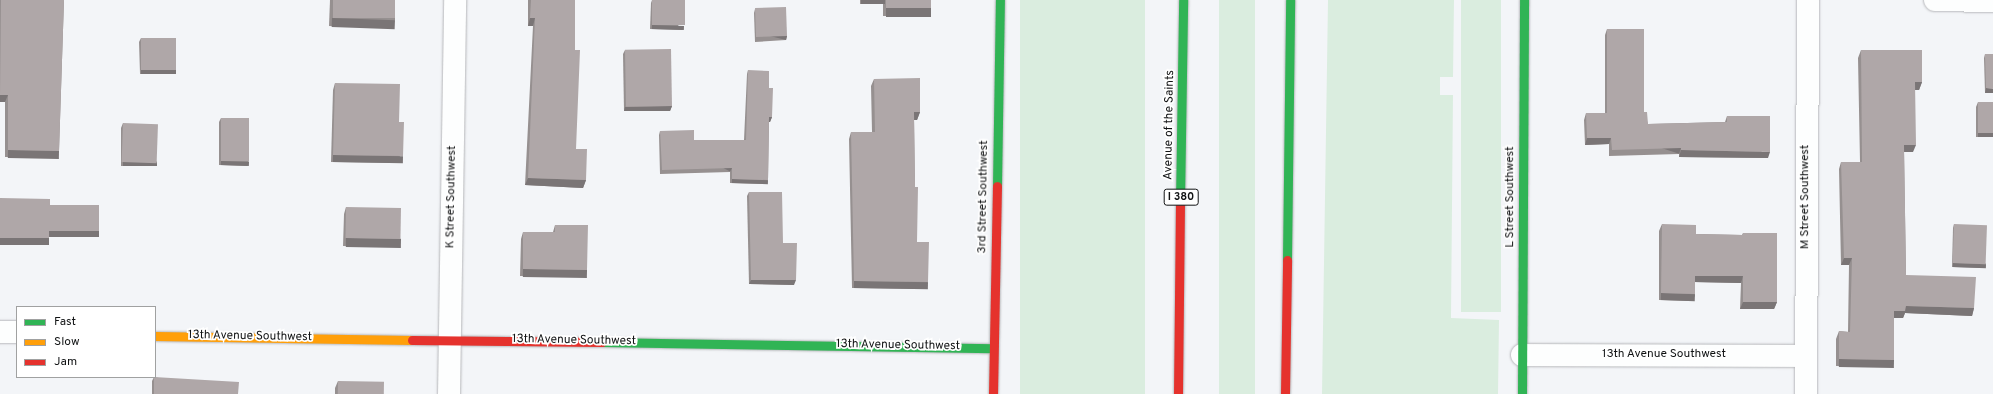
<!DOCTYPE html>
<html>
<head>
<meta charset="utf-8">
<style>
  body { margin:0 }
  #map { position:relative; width:1993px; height:394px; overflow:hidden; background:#f3f5f8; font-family:Overpass,sans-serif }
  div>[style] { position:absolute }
  .green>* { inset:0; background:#daeddf; transform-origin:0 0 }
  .roads { filter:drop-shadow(0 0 1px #b6b7ba) drop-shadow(0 0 1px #b6b7ba) }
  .street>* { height:22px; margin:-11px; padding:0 11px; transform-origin:11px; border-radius:11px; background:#fdfefe }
  .fast>* { height:9px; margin:-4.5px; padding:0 4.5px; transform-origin:4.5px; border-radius:4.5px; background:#30b455 }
  .slow>* { height:9px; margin:-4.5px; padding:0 4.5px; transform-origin:4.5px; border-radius:4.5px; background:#ff9f0a }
  .jam>* { height:9px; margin:-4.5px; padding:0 4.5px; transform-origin:4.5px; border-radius:4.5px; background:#e5322d }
  .wall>* { inset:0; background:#969090 }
  .shaded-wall>* { inset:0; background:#7a7576; transform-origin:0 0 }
  .building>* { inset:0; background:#afa7a8; transform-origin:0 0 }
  span { translate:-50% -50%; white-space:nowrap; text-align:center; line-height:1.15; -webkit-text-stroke:3.5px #fff; paint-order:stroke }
  .shield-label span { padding:1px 3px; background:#fff; border:1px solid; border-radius:3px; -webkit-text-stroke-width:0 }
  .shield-label { font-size:11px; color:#111314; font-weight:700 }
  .street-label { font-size:12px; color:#111314 }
  .legend { position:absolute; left:16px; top:306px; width:140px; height:72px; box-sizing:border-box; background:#fff; border:1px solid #a0a1a1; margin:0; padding:5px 7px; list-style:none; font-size:12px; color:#111314 }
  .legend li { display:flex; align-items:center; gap:8px; height:20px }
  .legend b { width:20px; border:1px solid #a0a1a1 }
</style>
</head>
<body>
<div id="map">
  <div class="green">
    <i style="left:1020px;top:0;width:125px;height:394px"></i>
    <i style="left:1219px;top:0;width:36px;height:394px"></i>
    <i style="clip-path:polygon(1328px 0,1454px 0,1453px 77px,1440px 77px,1440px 95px,1453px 95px,1451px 318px,1499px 320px,1498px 394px,1322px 394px)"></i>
    <i style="left:1461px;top:0;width:40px;height:312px"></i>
  </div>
  <div class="roads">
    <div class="street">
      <i style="left:1935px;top:0;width:58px;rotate:1deg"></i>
      <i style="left:0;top:332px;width:17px"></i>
      <i style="left:1522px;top:355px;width:284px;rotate:0.2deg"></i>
      <i style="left:449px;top:394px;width:394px;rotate:-89.1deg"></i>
      <i style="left:1806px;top:394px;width:394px;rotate:-89.7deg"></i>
    </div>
    <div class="fast">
      <i style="left:997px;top:186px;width:186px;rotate:-89.1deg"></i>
      <i style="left:1180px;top:202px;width:202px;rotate:-89.1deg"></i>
      <i style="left:1287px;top:260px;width:260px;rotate:-89.3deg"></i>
      <i style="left:602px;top:342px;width:391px;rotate:0.9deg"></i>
      <i style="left:1522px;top:394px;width:394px;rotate:-89.7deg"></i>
    </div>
    <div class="slow">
      <i style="left:155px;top:336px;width:257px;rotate:0.9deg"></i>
    </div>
    <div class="jam">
      <i style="left:412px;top:340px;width:190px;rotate:0.6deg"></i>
      <i style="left:993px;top:394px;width:208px;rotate:-88.9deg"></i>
      <i style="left:1178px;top:394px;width:192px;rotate:-89.4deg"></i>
      <i style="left:1285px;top:394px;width:134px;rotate:-89.1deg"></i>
    </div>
  </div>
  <div class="wall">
    <i style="clip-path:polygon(0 0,64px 0,59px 151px,56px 158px,5px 157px,5px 102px,0 102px)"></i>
    <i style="clip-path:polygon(330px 0,395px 0,395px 20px,392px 28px,329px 26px)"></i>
    <i style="clip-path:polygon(528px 0,575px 0,575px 50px,576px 149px,586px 180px,583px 188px,525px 185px,533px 26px,528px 26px)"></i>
    <i style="clip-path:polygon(652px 0,683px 30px,650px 29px,651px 3px)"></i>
    <i style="clip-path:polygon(860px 0,931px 0,928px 16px,883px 16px,883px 4px,860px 4px)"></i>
    <i style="clip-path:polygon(755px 9px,787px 36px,786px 40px,755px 42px,754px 13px)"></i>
    <i style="clip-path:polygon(1607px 29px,1644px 112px,1648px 124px,1725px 122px,1727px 116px,1768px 158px,1679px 157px,1679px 154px,1609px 156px,1609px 144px,1585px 145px,1584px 120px,1586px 113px,1605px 113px,1605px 35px)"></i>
    <i style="clip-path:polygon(141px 38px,176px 70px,175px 74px,140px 74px,139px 42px)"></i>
    <i style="clip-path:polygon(625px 50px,672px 106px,670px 111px,624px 111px,623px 54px)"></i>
    <i style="clip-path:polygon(1861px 50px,1922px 82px,1919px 90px,1915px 90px,1913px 152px,1904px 152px,1906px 275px,1974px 308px,1972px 316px,1905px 313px,1903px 318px,1894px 318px,1891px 367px,1836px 366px,1836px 339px,1839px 331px,1848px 332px,1849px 265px,1841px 265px,1839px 169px,1841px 162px,1860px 162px,1858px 58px)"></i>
    <i style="clip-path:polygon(1985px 54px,1993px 93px,1985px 93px,1984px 58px)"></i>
    <i style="clip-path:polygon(748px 70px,769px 88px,772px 117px,770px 122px,769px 122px,768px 180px,767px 184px,730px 183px,730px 172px,660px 174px,659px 135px,660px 131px,694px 140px,744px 140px,747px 74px)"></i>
    <i style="clip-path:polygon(874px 79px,920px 112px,917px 120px,914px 120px,915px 187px,917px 242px,928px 282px,925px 289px,852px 288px,849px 139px,851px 132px,872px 132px,871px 86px)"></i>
    <i style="clip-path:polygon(335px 83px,399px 122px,400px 163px,331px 162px,333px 90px)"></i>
    <i style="clip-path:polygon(1978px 102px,1993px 102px,1993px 137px,1976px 137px,1976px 107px)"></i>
    <i style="clip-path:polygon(221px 118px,249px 162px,247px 166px,219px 165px,219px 122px)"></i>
    <i style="clip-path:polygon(123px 123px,157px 162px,156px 166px,121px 166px,121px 128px)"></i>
    <i style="clip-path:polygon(749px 192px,783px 243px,794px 285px,749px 284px,747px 196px)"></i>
    <i style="clip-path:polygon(346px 207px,401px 239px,398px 247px,343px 246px,344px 214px)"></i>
    <i style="clip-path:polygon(1662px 224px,1696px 234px,1742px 235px,1743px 233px,1777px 302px,1774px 309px,1740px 309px,1741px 283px,1695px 282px,1695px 294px,1693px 301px,1659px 300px,1659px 231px)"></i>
    <i style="clip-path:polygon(1954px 224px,1986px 264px,1985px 268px,1952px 267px,1953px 228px)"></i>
    <i style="clip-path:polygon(555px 225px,587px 270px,585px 277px,520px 276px,521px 239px,523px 232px,553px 232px)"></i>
    <i style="clip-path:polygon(154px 377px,238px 394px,152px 394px,152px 381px)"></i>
    <i style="clip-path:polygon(338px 381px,384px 394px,335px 394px,335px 388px)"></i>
  </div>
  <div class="shaded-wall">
    <i style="left:861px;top:0;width:24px;height:4px"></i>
    <i style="left:886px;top:8px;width:45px;height:9px"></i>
    <i style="left:332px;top:18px;width:63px;height:9px;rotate:2deg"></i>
    <i style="clip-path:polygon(530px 18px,535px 18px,533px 26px,528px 26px)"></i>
    <i style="left:652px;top:25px;width:32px;height:4px;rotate:2deg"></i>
    <i style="left:787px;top:36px;width:4px;height:31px;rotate:104deg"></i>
    <i style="left:141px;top:70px;width:35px;height:4px"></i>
    <i style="clip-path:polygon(1915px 82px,1922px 82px,1919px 90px,1912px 90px)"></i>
    <i style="clip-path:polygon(1986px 88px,1993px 89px,1993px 93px,1985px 93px)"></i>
    <i style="clip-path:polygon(0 95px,8px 95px,5px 102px,0 102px)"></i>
    <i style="clip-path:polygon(672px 106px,670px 111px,624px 111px,625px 107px)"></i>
    <i style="clip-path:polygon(914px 112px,920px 112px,917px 120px,912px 120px)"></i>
    <i style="clip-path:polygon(769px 117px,772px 117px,770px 122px,767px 122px)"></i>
    <i style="left:1978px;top:133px;width:15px;height:4px"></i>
    <i style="clip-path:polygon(1587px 138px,1611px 138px,1609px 144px,1585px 145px)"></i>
    <i style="clip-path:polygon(1904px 145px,1916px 145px,1913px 152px,1901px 152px)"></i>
    <i style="left:1681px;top:148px;width:6px;height:69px;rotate:108deg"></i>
    <i style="left:8px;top:150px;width:51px;height:8px;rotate:1deg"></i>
    <i style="clip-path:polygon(1681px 150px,1770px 152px,1768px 158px,1679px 157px)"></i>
    <i style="left:333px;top:155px;width:70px;height:7px;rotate:1deg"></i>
    <i style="left:221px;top:161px;width:28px;height:4px;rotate:2deg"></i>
    <i style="left:123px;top:162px;width:34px;height:4px"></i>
    <i style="left:732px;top:168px;width:4px;height:70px;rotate:117deg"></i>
    <i style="clip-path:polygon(528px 178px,586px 180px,583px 188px,525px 185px)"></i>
    <i style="left:732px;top:179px;width:36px;height:4px;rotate:2deg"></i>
    <i style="left:49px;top:231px;width:50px;height:6px"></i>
    <i style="left:0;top:238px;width:49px;height:7px"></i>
    <i style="left:346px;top:238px;width:55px;height:9px;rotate:1deg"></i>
    <i style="clip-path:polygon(1844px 258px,1852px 258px,1849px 265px,1841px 265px)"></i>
    <i style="left:1953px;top:263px;width:33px;height:4px;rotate:2deg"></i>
    <i style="left:523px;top:269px;width:64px;height:8px;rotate:1deg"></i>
    <i style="clip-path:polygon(1695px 276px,1743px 276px,1741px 283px,1693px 282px)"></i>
    <i style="clip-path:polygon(751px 280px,796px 280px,794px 285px,749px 284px)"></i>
    <i style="left:854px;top:281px;width:74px;height:7px;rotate:1deg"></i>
    <i style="left:1661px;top:293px;width:34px;height:7px;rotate:2deg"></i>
    <i style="clip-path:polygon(1743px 302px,1777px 302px,1774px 309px,1740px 309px)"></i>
    <i style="clip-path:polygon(1906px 306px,1974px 308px,1972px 316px,1905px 313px,1903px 318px,1892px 318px,1894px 311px)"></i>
    <i style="left:1839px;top:359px;width:55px;height:8px;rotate:1deg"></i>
  </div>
  <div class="building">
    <i style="clip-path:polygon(1px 0,64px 0,59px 151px,8px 150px,8px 95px,0 95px)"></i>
    <i style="left:333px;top:0;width:62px;height:18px"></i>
    <i style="clip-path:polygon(531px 0,575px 0,575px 50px,580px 50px,576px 149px,587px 149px,586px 180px,528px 178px,535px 18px,530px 18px)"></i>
    <i style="left:652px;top:0;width:33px;height:25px"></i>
    <i style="left:886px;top:0;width:45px;height:8px"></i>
    <i style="left:786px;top:7px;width:29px;height:31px;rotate:88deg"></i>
    <i style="clip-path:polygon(1607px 29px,1644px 29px,1644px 112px,1647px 112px,1648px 124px,1727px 122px,1727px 116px,1770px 116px,1770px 152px,1681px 150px,1681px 148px,1612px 150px,1611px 138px,1587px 138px,1586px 113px,1607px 113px)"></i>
    <i style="left:141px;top:38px;width:35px;height:32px"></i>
    <i style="left:671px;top:49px;width:57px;height:46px;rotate:89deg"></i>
    <i style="clip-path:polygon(1861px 50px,1922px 50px,1922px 82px,1915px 82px,1916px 145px,1904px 145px,1906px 275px,1976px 277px,1974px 308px,1906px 306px,1905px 311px,1894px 311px,1894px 360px,1839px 359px,1839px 331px,1850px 332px,1852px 258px,1844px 258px,1841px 162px,1862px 162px)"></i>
    <i style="clip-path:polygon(1985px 54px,1993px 54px,1993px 89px,1986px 88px)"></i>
    <i style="clip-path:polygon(748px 70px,769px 71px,769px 88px,773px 88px,772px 117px,769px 117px,768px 180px,732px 179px,732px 168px,662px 170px,660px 131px,694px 130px,694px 140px,746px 140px)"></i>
    <i style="clip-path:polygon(920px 78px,920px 112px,914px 112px,915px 187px,918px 187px,917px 242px,929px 242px,928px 282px,854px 281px,851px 132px,875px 132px,874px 79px)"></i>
    <i style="clip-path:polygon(335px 83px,400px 84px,399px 122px,404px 122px,403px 156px,333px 155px)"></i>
    <i style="left:1978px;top:102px;width:15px;height:31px"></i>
    <i style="left:221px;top:118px;width:28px;height:43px"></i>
    <i style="left:123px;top:123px;width:35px;height:39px;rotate:2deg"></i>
    <i style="clip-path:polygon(749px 192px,782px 192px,783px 243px,797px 243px,796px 280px,751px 280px)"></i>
    <i style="clip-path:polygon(0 198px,50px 199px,50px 205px,99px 205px,99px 231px,49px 231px,49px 238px,0 238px)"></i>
    <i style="left:346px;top:207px;width:55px;height:31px;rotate:1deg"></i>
    <i style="clip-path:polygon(1662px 224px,1696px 225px,1696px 234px,1743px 235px,1743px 233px,1777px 233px,1777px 302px,1743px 302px,1743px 276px,1695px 276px,1695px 294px,1661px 293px)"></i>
    <i style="left:1954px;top:224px;width:33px;height:39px;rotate:2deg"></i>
    <i style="clip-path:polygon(555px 225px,588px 225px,587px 270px,523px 269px,523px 232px,555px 232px)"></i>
    <i style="clip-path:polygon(154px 377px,239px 382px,238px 394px,154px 394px)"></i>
    <i style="left:338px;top:381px;width:46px;height:13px;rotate:1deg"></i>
  </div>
  <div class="shield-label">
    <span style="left:1181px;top:197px">I 380</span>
  </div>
  <div class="street-label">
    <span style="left:1170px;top:125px;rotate:-89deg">Avenue of the Saints</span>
    <span style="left:452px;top:197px;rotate:-89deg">K Street Southwest</span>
    <span style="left:984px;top:197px;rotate:-89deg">3rd Street Southwest</span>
    <span style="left:1511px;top:197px;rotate:-90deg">L Street Southwest</span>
    <span style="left:1806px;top:197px;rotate:-90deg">M Street Southwest</span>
    <span style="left:250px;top:337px;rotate:1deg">13th Avenue Southwest</span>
    <span style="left:574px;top:341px;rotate:1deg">13th Avenue Southwest</span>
    <span style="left:898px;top:346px;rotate:1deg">13th Avenue Southwest</span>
    <span style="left:1664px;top:355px">13th Avenue Southwest</span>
  </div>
  <ul class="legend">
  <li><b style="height:5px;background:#30b455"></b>Fast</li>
  <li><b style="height:5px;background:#ff9f0a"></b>Slow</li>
  <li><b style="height:5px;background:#e5322d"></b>Jam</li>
  </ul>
</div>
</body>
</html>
